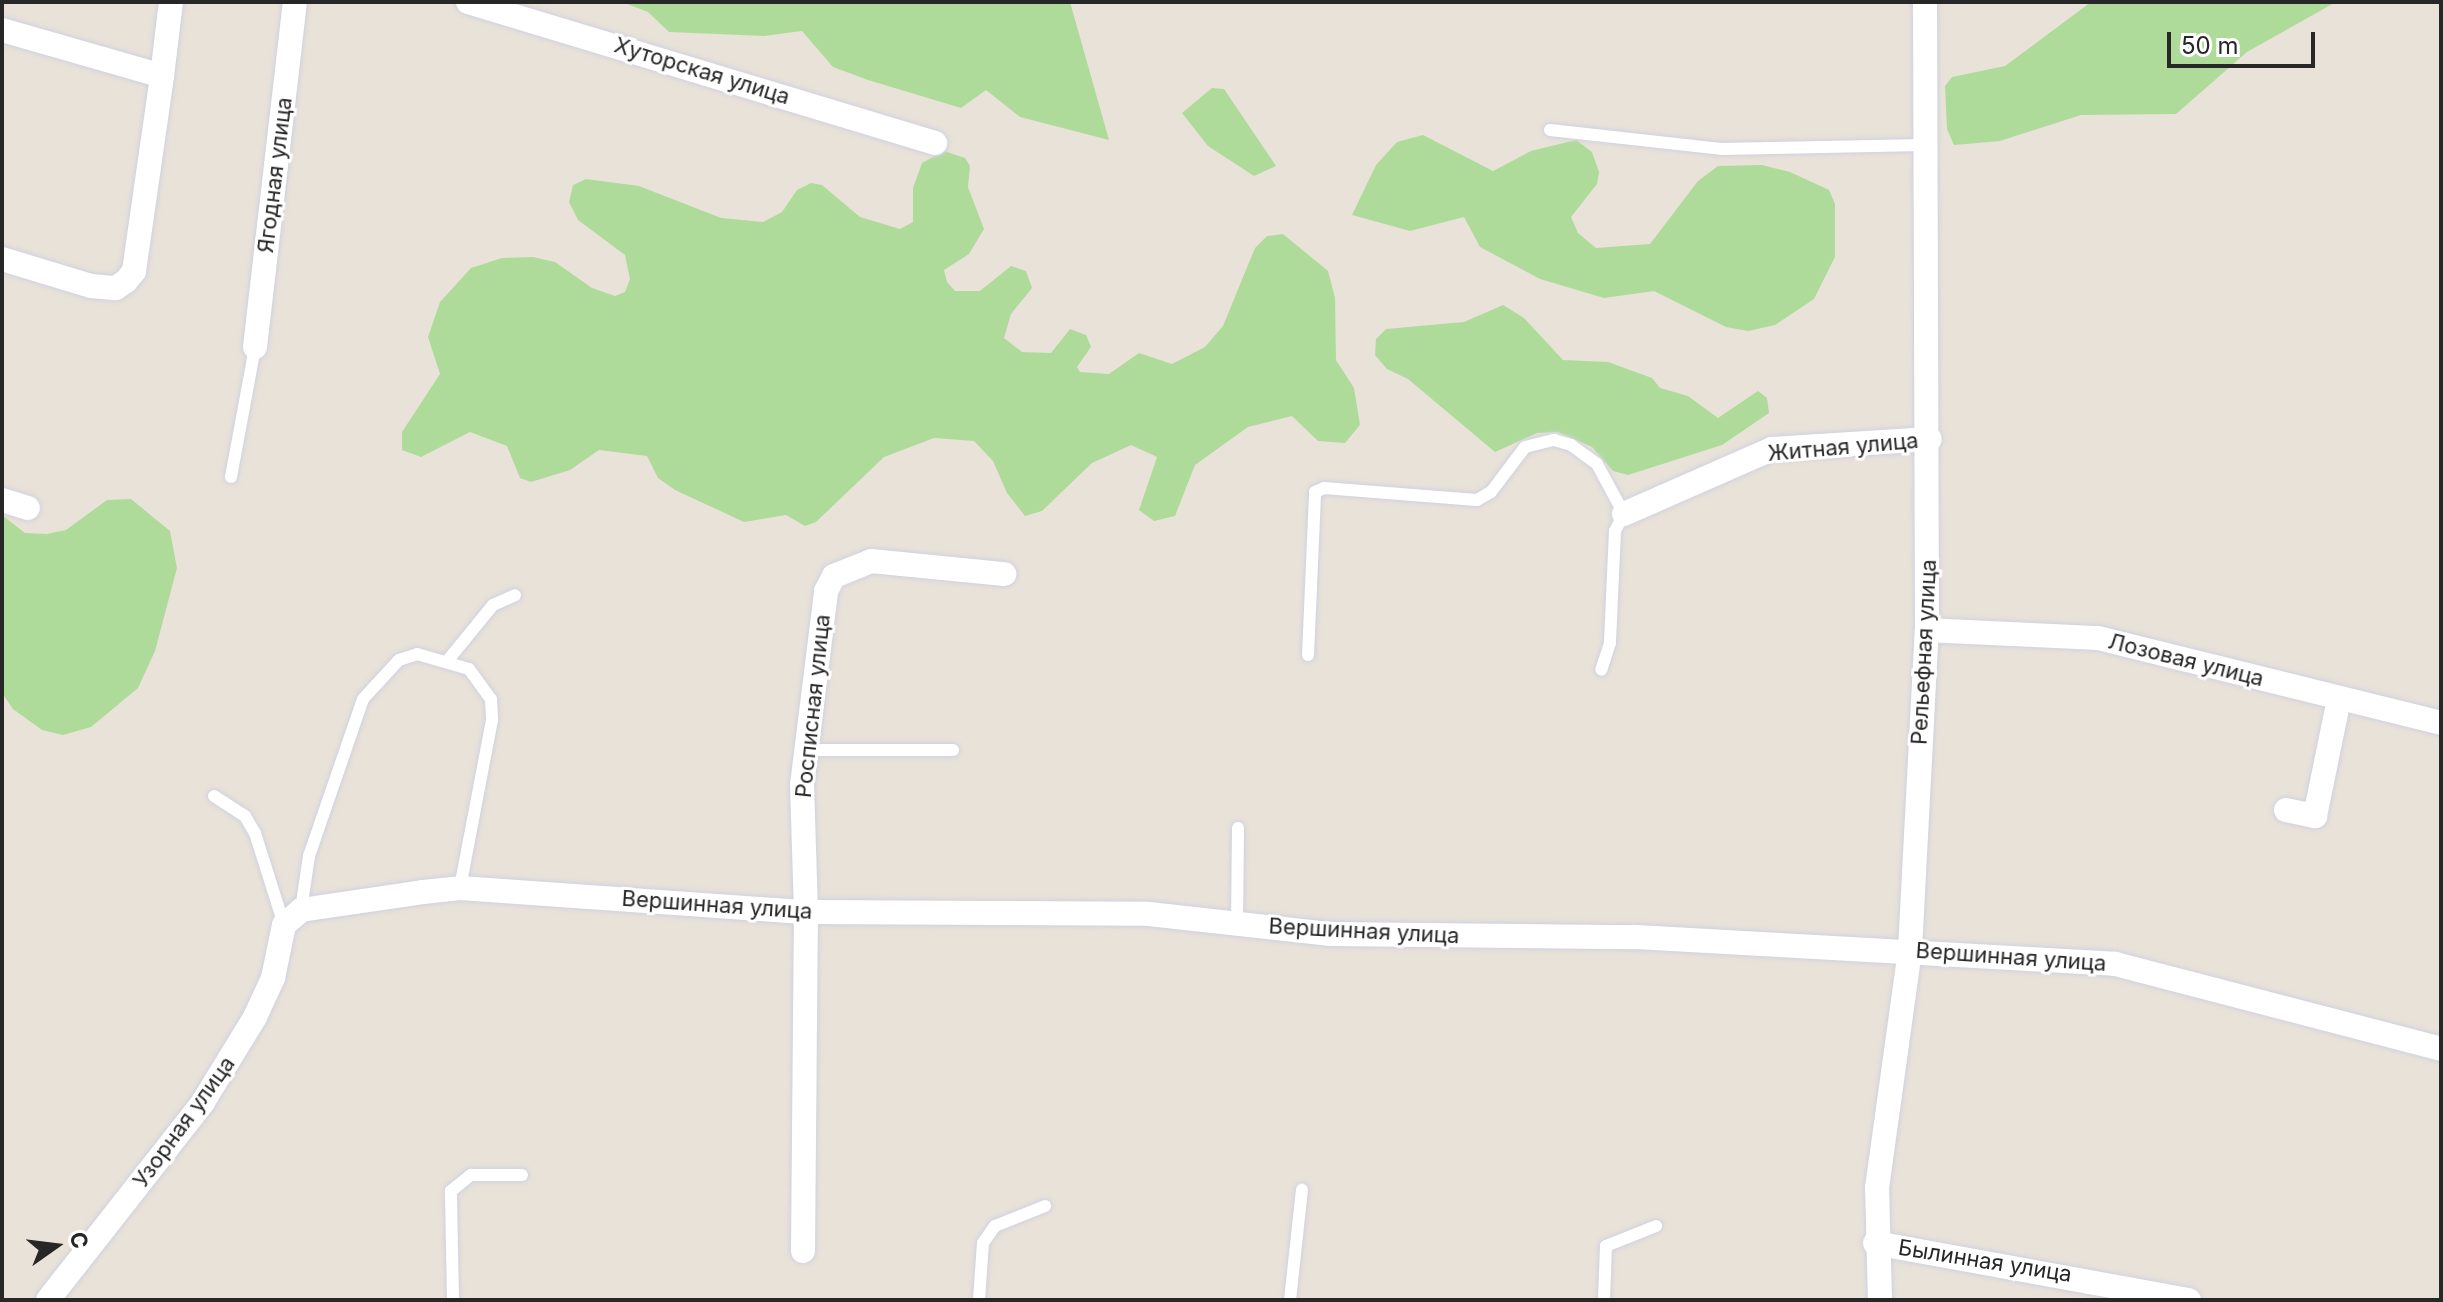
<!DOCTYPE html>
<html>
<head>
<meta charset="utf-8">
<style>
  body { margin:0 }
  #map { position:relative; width:2443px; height:1302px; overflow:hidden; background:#e9e2d9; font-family:Inter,sans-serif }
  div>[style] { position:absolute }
  .green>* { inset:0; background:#afdb9a }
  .roads { filter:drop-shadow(0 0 2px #cfd2df) drop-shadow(0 0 2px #cfd2df) }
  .lane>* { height:12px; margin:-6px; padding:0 6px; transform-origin:6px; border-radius:6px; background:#fff }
  .street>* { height:24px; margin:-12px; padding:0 12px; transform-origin:12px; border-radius:12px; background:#fff }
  span { translate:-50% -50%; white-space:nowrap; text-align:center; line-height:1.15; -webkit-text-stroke:6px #fff; paint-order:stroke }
  .street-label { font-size:22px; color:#272727 }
  .frame { position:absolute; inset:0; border:4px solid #272727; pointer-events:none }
  .north { position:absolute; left:16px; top:1206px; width:80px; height:80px; -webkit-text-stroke:6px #fff; paint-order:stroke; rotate:76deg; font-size:22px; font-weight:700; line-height:32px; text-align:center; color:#272727 }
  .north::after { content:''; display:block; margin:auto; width:28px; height:36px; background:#272727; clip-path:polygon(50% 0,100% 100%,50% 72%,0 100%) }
  .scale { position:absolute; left:2167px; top:32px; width:148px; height:36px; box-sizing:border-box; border:4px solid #272727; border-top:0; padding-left:10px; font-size:24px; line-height:28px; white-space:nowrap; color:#272727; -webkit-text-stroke:6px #fff; paint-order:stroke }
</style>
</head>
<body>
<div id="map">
  <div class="green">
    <i style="clip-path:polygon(622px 2px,1070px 2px,1109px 140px,1020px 117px,986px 90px,961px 108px,868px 80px,833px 67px,802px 31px,764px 36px,669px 32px,648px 12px)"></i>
    <i style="clip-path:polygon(2091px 2px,2336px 2px,2247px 52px,2176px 114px,2081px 115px,2000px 141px,1954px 145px,1947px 129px,1945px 86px,1952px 77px,2005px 66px)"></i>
    <i style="clip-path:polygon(1212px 88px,1224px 89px,1276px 166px,1254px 176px,1208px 146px,1182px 113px)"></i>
    <i style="clip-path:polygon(1423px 135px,1493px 171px,1531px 151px,1576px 140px,1592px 152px,1599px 172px,1597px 184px,1571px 217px,1578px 233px,1596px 248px,1650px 244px,1698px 181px,1718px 166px,1762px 165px,1790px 172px,1829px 190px,1835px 204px,1835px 257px,1814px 299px,1775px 325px,1748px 331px,1726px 327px,1654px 291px,1604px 298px,1540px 279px,1480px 247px,1464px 217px,1410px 231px,1352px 215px,1376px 165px,1397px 142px)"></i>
    <i style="clip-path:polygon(944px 151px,965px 158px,970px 166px,968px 187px,984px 229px,969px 254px,944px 270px,947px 282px,955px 291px,980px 291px,1011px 266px,1026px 271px,1032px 288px,1011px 314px,1004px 338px,1022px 352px,1051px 353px,1070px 329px,1086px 335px,1091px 347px,1077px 367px,1080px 372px,1109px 374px,1139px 353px,1172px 364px,1205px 347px,1223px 326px,1255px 248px,1267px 236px,1283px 234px,1328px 271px,1335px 298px,1336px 360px,1354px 388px,1360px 425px,1345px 443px,1318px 441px,1292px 416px,1248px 427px,1195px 465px,1175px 516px,1154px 521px,1139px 510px,1157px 457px,1131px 445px,1092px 463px,1042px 511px,1025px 516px,1007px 493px,993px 461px,974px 441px,934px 438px,884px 457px,816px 522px,805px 526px,786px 515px,744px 522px,675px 490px,658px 478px,647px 456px,599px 450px,570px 470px,531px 482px,520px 478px,507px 446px,470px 432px,421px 457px,402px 450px,402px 432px,440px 374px,428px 337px,440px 302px,471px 268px,502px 258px,533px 257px,555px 262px,592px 288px,615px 296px,625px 292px,630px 279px,625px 255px,578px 220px,569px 202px,573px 185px,586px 179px,639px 186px,721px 218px,763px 222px,782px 212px,797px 190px,811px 183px,822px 185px,860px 217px,900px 229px,913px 222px,913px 188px,922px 163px)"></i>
    <i style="clip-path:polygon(1503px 305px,1524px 318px,1563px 360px,1608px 362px,1652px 378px,1660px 388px,1688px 396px,1718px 418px,1758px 391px,1767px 398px,1769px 413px,1722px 445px,1628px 475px,1613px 471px,1592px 447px,1558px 432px,1537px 433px,1495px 452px,1408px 379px,1387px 369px,1375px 355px,1376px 339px,1386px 329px,1464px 322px)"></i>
    <i style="clip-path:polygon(131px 499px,170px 531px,177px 568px,155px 651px,138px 688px,91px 727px,63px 735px,42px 730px,13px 709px,2px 693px,2px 515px,25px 533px,47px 534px,66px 530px,107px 500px)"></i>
  </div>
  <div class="roads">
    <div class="lane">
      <i style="left:1550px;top:130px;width:172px;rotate:6.3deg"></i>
      <i style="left:1721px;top:149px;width:203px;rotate:-1.1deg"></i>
      <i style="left:231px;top:477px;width:132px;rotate:-79.5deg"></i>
      <i style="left:1308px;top:655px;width:163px;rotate:-87.5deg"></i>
      <i style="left:1315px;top:492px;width:10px;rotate:-24deg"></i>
      <i style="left:1324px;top:488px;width:153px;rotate:4.5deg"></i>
      <i style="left:1477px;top:500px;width:16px;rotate:-30deg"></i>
      <i style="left:1491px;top:492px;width:56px;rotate:-52.9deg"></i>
      <i style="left:1525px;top:447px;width:30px;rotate:-14deg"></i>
      <i style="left:1554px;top:440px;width:18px;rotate:16deg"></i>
      <i style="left:1571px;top:445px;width:32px;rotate:36deg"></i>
      <i style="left:1597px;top:464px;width:57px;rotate:61.6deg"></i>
      <i style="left:1624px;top:514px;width:19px;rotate:118deg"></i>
      <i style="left:1615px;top:531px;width:112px;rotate:92.6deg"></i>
      <i style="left:1610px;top:643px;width:28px;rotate:108deg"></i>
      <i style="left:448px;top:660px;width:71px;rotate:-50.7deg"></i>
      <i style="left:493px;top:605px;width:24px;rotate:-24deg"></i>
      <i style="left:804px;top:750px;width:149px"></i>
      <i style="left:214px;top:796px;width:37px;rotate:33deg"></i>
      <i style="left:245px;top:816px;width:20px;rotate:60deg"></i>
      <i style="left:255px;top:833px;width:96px;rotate:72.5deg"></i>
      <i style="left:301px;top:910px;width:55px;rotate:-81.6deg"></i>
      <i style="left:309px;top:856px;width:166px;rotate:-71deg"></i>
      <i style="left:363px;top:699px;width:53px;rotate:-47.3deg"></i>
      <i style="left:399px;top:660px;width:19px;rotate:-18deg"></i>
      <i style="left:417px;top:654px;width:54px;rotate:16.1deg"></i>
      <i style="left:469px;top:669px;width:37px;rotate:54deg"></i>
      <i style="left:491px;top:699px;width:21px;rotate:87deg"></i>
      <i style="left:492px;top:720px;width:171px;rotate:100.8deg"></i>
      <i style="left:1237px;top:924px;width:96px;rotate:-89.4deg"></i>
      <i style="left:453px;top:1300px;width:109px;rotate:-91.1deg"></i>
      <i style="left:451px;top:1191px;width:26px;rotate:-39deg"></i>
      <i style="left:471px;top:1175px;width:51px"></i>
      <i style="left:979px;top:1300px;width:57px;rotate:-86deg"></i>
      <i style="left:983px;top:1243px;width:21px;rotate:-55deg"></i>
      <i style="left:995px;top:1226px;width:54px;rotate:-21.8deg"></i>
      <i style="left:1290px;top:1300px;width:111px;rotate:-83.8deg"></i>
      <i style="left:1604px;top:1300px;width:54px;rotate:-87.9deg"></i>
      <i style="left:1606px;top:1246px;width:54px;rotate:-21.8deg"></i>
    </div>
    <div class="street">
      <i style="left:468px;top:2px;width:488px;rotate:16.8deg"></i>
      <i style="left:2px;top:30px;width:166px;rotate:16deg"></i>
      <i style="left:162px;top:76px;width:75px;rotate:-83.1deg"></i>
      <i style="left:2px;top:259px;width:93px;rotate:16.9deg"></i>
      <i style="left:91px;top:286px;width:25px;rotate:5deg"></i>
      <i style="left:116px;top:288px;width:12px;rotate:-35deg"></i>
      <i style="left:126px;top:281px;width:13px;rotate:-51deg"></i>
      <i style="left:134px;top:271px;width:197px;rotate:-81.8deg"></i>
      <i style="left:255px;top:347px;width:347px;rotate:-83.4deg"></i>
      <i style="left:2px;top:500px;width:27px;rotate:17deg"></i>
      <i style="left:1624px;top:514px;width:162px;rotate:-23.7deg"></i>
      <i style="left:1772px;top:449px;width:158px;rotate:-3.6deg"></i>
      <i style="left:1927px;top:630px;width:171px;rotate:2.7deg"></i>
      <i style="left:2098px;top:638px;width:353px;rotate:13.9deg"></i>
      <i style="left:2286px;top:810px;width:30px;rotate:12deg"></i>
      <i style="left:2315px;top:816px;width:119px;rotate:-78.4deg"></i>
      <i style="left:1875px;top:1243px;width:319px;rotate:10.3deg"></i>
      <i style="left:803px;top:1251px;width:339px;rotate:-89.5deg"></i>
      <i style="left:806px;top:912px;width:127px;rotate:-91.8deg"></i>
      <i style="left:802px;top:785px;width:195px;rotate:-82.9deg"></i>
      <i style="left:826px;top:591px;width:17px;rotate:-62deg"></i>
      <i style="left:834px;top:576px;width:40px;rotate:-22deg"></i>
      <i style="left:871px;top:561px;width:134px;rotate:5.6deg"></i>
      <i style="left:48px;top:1300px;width:251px;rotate:-51.9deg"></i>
      <i style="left:203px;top:1102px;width:100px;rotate:-58.5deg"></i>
      <i style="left:255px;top:1017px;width:43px;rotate:-65.2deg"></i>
      <i style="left:273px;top:978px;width:54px;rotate:-78.3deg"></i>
      <i style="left:284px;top:925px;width:23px;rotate:-41deg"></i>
      <i style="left:301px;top:910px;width:123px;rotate:-8.4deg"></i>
      <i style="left:423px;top:892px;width:37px;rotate:-6deg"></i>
      <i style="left:460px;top:888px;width:347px;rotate:4deg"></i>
      <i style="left:806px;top:912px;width:343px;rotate:0.3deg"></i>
      <i style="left:1149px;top:914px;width:183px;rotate:6.3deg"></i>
      <i style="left:1331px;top:934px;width:304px;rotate:0.6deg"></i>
      <i style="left:1635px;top:937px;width:481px;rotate:3.2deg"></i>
      <i style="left:2115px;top:964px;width:337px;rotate:14.6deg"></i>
      <i style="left:1880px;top:1300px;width:112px;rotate:-91.5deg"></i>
      <i style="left:1877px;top:1188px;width:240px;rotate:-82.1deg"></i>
      <i style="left:1910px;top:950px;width:320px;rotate:-87deg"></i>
      <i style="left:1927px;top:630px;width:628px;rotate:-90.18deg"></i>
    </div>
  </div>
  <div class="street-label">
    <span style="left:702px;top:71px;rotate:17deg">Хуторская улица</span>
    <span style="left:275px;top:175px;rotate:-83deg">Ягодная улица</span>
    <span style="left:1843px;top:447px;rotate:-5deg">Житная улица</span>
    <span style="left:1924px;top:652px;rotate:-87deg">Рельефная улица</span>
    <span style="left:2186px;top:660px;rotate:14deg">Лозовая улица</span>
    <span style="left:813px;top:706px;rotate:-84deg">Росписная улица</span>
    <span style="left:717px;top:905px;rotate:4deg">Вершинная улица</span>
    <span style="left:1364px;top:931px;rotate:3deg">Вершинная улица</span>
    <span style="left:2011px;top:957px;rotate:4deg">Вершинная улица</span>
    <span style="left:184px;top:1122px;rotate:-54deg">Узорная улица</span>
    <span style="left:1985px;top:1261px;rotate:9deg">Былинная улица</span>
  </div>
  <div class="frame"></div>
  <div class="north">С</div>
  <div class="scale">50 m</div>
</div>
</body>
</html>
